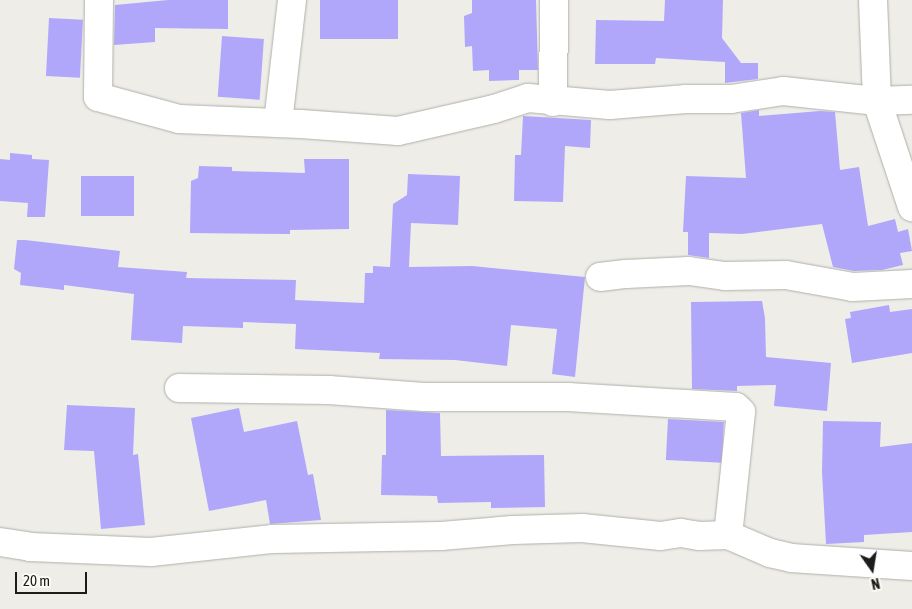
<!DOCTYPE html>
<html>
<head>
<meta charset="utf-8">
<style>
  body { margin:0 }
  #map { position:relative; width:912px; height:609px; overflow:hidden; background:#eeede8; font-family:"Asap Condensed",sans-serif }
  div>[style] { position:absolute }
  .building>* { inset:0; background:#b0a7fb; transform-origin:0 0 }
  .roads { filter:drop-shadow(0 0 1px #b0afaa) drop-shadow(0 0 1px #b0afaa) }
  .minor>* { height:28px; margin:-14px; padding:0 14px; transform-origin:14px; border-radius:14px; background:#fff }
  span { translate:-50% -50%; white-space:nowrap; text-align:center; line-height:1.15; -webkit-text-stroke:5px #fcfbf5; paint-order:stroke }
  .north { position:absolute; left:847px; top:544px; width:50px; height:50px; -webkit-text-stroke:4px #fcfbf5; paint-order:stroke; rotate:167deg; font-size:14px; font-weight:700; line-height:20px; text-align:center; color:#1d1c1a }
  .north::after { content:''; display:block; margin:auto; width:18px; height:22px; background:#1d1c1a; clip-path:polygon(50% 0,100% 100%,50% 72%,0 100%) }
  .scale { position:absolute; left:15px; top:572px; width:72px; height:22px; box-sizing:border-box; border:2px solid #1d1c1a; border-top:0; padding-left:6px; font-size:15px; line-height:18px; white-space:nowrap; color:#1d1c1a; -webkit-text-stroke:4px #fcfbf5; paint-order:stroke }
</style>
</head>
<body>
<div id="map">
  <div class="building">
    <i style="clip-path:polygon(168px 0,228px 0,228px 29px,155px 28px,155px 42px,114px 45px,115px 5px)"></i>
    <i style="left:320px;top:0;width:78px;height:39px"></i>
    <i style="clip-path:polygon(472px 0,536px 0,538px 70px,519px 70px,519px 80px,489px 81px,489px 70px,473px 71px,472px 46px,465px 47px,464px 16px,472px 13px)"></i>
    <i style="clip-path:polygon(665px 0,723px 0,722px 38px,741px 63px,758px 63px,758px 79px,725px 83px,725px 62px,656px 58px,655px 64px,595px 64px,596px 20px,664px 21px)"></i>
    <i style="left:49px;top:18px;width:34px;height:58px;rotate:3deg"></i>
    <i style="left:222px;top:36px;width:42px;height:61px;rotate:4deg"></i>
    <i style="clip-path:polygon(759px 110px,759px 116px,820px 111px,835px 112px,840px 170px,859px 167px,868px 226px,895px 219px,898px 232px,908px 229px,912px 251px,900px 253px,903px 265px,882px 270px,854px 271px,833px 267px,822px 224px,742px 234px,709px 233px,709px 258px,688px 255px,688px 232px,683px 232px,686px 176px,746px 178px,741px 113px)"></i>
    <i style="clip-path:polygon(523px 116px,591px 120px,590px 148px,565px 146px,563px 202px,514px 201px,515px 155px,521px 155px)"></i>
    <i style="clip-path:polygon(10px 153px,32px 155px,32px 159px,49px 160px,45px 217px,27px 217px,28px 203px,0 201px,0 159px,10px 160px)"></i>
    <i style="clip-path:polygon(304px 159px,349px 159px,349px 229px,290px 230px,290px 234px,190px 233px,191px 181px,198px 178px,199px 166px,232px 167px,232px 171px,305px 173px)"></i>
    <i style="clip-path:polygon(408px 174px,460px 176px,458px 225px,411px 223px,409px 267px,472px 266px,585px 277px,575px 377px,552px 374px,557px 329px,511px 325px,507px 366px,455px 360px,379px 359px,380px 353px,295px 349px,296px 324px,243px 322px,243px 328px,183px 326px,182px 343px,131px 340px,134px 294px,64px 285px,64px 290px,20px 285px,21px 273px,14px 269px,17px 240px,25px 240px,120px 251px,118px 267px,187px 272px,186px 278px,296px 280px,295px 300px,364px 303px,365px 273px,373px 273px,373px 266px,390px 267px,393px 204px,407px 195px)"></i>
    <i style="left:134px;top:176px;width:40px;height:53px;rotate:90deg"></i>
    <i style="clip-path:polygon(762px 301px,765px 318px,766px 357px,831px 363px,827px 411px,774px 406px,776px 385px,737px 386px,737px 391px,692px 389px,691px 302px)"></i>
    <i style="clip-path:polygon(889px 305px,890px 312px,912px 309px,912px 353px,852px 363px,845px 319px,851px 318px,850px 312px)"></i>
    <i style="clip-path:polygon(67px 405px,135px 408px,133px 455px,138px 454px,145px 525px,101px 529px,94px 451px,64px 450px)"></i>
    <i style="clip-path:polygon(239px 408px,244px 432px,297px 421px,308px 475px,313px 474px,321px 520px,270px 524px,266px 500px,209px 511px,191px 418px)"></i>
    <i style="clip-path:polygon(386px 410px,440px 413px,441px 456px,544px 455px,545px 507px,491px 508px,491px 502px,438px 503px,437px 496px,381px 495px,382px 455px,386px 455px)"></i>
    <i style="left:668px;top:419px;width:56px;height:41px;rotate:3deg"></i>
    <i style="clip-path:polygon(823px 421px,881px 422px,880px 447px,912px 443px,912px 532px,864px 535px,864px 542px,826px 544px,822px 472px)"></i>
  </div>
  <div class="roads">
    <div class="minor">
      <i style="left:99px;top:0;width:97px;rotate:90.6deg"></i>
      <i style="left:98px;top:97px;width:84px;rotate:15.2deg"></i>
      <i style="left:179px;top:119px;width:122px;rotate:2.3deg"></i>
      <i style="left:301px;top:124px;width:97px;rotate:4.1deg"></i>
      <i style="left:398px;top:131px;width:98px;rotate:-12.9deg"></i>
      <i style="left:494px;top:109px;width:36px;rotate:-18deg"></i>
      <i style="left:528px;top:98px;width:82px;rotate:4.9deg"></i>
      <i style="left:610px;top:105px;width:76px;rotate:-4.5deg"></i>
      <i style="left:686px;top:99px;width:45px"></i>
      <i style="left:731px;top:99px;width:53px;rotate:-8.7deg"></i>
      <i style="left:783px;top:91px;width:95px;rotate:6.1deg"></i>
      <i style="left:877px;top:101px;width:35px;rotate:-2deg"></i>
      <i style="left:873px;top:0;width:101px;rotate:87.7deg"></i>
      <i style="left:877px;top:101px;width:112px;rotate:71.7deg"></i>
      <i style="left:553px;top:102px;width:102px;rotate:-89.4deg"></i>
      <i style="left:278px;top:123px;width:124px;rotate:-83.5deg"></i>
      <i style="left:600px;top:277px;width:26px;rotate:-7deg"></i>
      <i style="left:626px;top:274px;width:63px;rotate:-2.7deg"></i>
      <i style="left:689px;top:271px;width:36px;rotate:8deg"></i>
      <i style="left:725px;top:276px;width:61px;rotate:-0.9deg"></i>
      <i style="left:786px;top:275px;width:68px;rotate:10.2deg"></i>
      <i style="left:853px;top:287px;width:59px;rotate:-2.9deg"></i>
      <i style="left:179px;top:388px;width:150px;rotate:0.8deg"></i>
      <i style="left:329px;top:390px;width:95px;rotate:4.2deg"></i>
      <i style="left:424px;top:397px;width:144px"></i>
      <i style="left:568px;top:397px;width:168px;rotate:3.4deg"></i>
      <i style="left:736px;top:407px;width:7px;rotate:45deg"></i>
      <i style="left:741px;top:412px;width:124px;rotate:96deg"></i>
      <i style="left:0;top:542px;width:30px;rotate:9deg"></i>
      <i style="left:30px;top:547px;width:121px;rotate:2.4deg"></i>
      <i style="left:151px;top:552px;width:123px;rotate:-6.1deg"></i>
      <i style="left:273px;top:539px;width:168px;rotate:-1deg"></i>
      <i style="left:441px;top:536px;width:72px;rotate:-4.8deg"></i>
      <i style="left:513px;top:530px;width:69px;rotate:-1.7deg"></i>
      <i style="left:582px;top:528px;width:79px;rotate:5.8deg"></i>
      <i style="left:661px;top:536px;width:20px;rotate:-9deg"></i>
      <i style="left:681px;top:533px;width:18px;rotate:9deg"></i>
      <i style="left:699px;top:536px;width:29px;rotate:-2deg"></i>
      <i style="left:728px;top:535px;width:46px;rotate:23.2deg"></i>
      <i style="left:770px;top:553px;width:22px;rotate:13deg"></i>
      <i style="left:791px;top:558px;width:121px;rotate:3.8deg"></i>
    </div>
  </div>
  <div class="north">N</div>
  <div class="scale">20 m</div>
</div>
</body>
</html>
